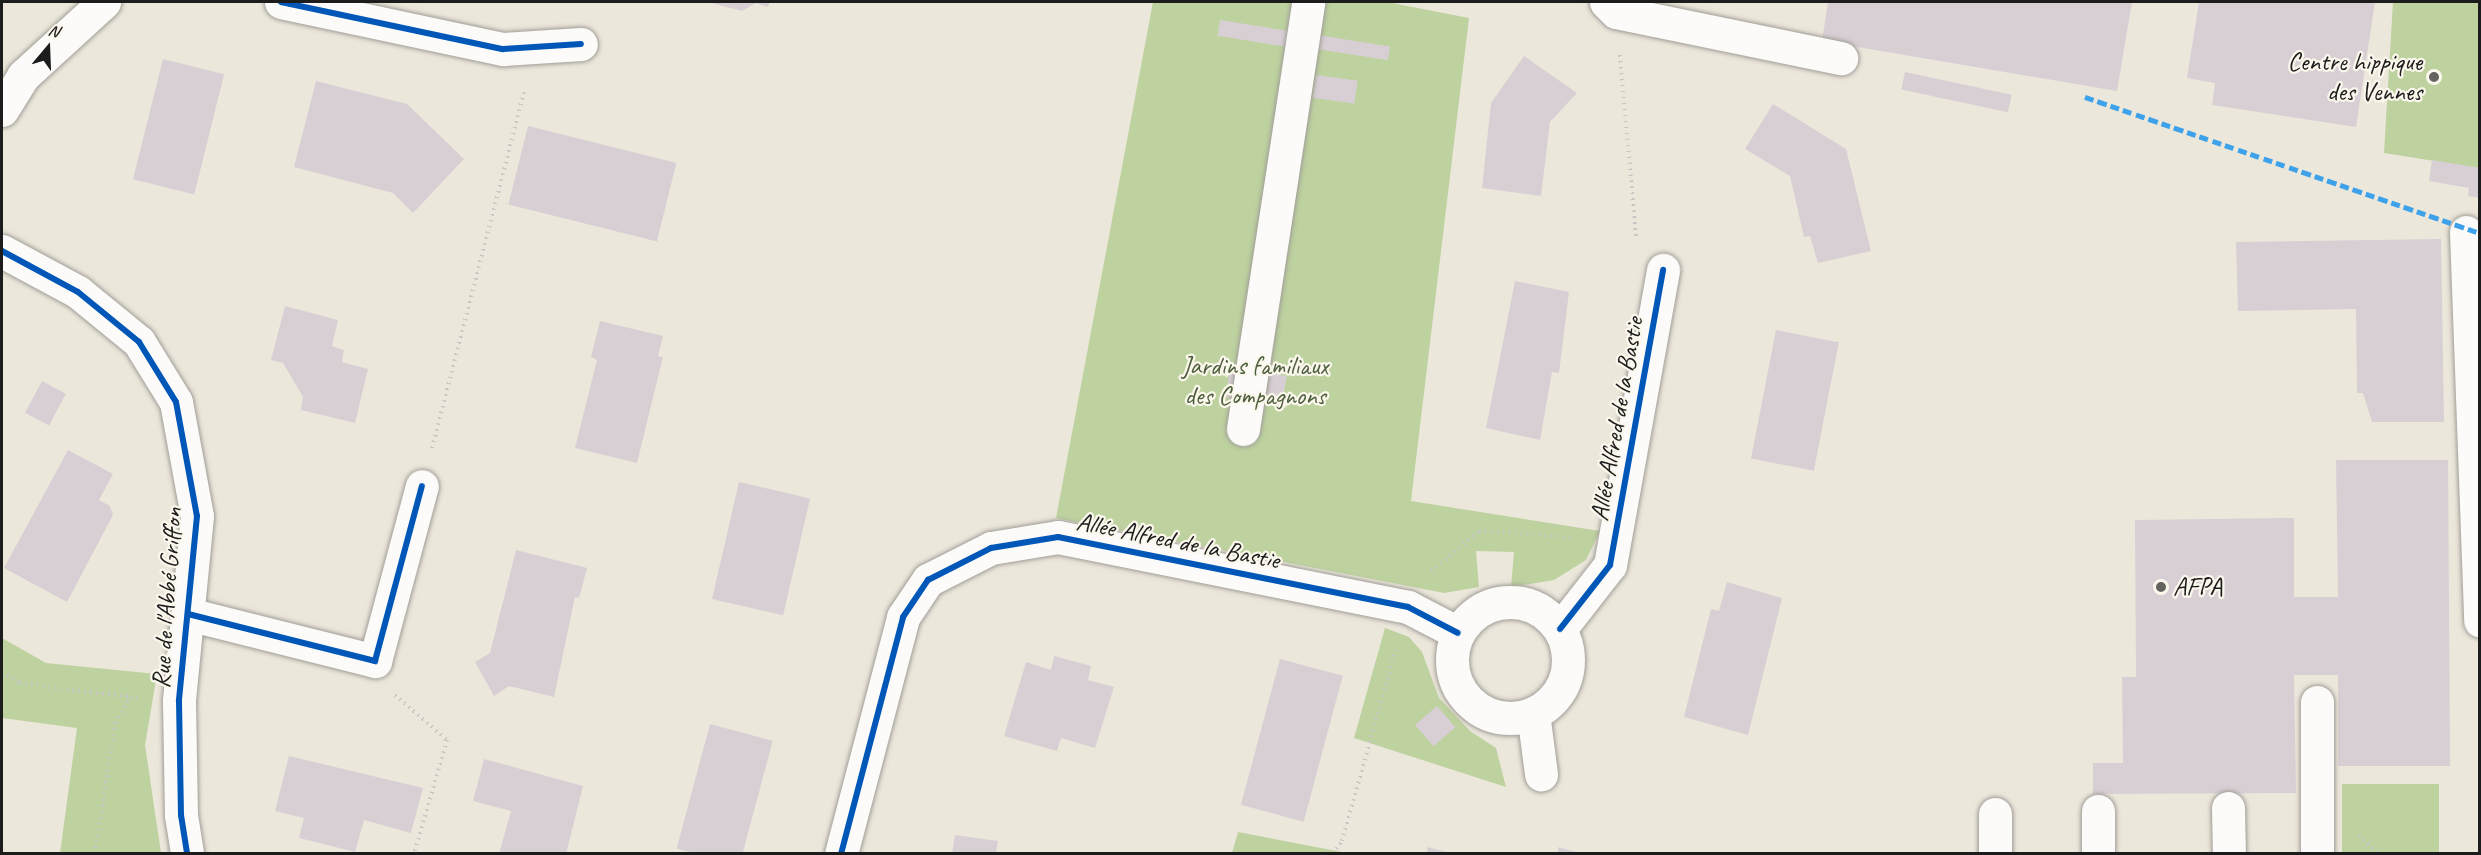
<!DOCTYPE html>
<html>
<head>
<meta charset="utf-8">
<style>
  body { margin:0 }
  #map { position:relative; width:2481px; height:855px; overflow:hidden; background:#ece7db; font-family:Caveat,sans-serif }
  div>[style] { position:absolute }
  .green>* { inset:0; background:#bdd29f; transform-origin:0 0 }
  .building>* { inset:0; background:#d8cfd5; transform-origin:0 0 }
  .path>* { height:4px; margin-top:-2px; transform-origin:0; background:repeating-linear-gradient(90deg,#c7c7c4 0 1.5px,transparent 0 6px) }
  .roads { filter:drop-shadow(0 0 2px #a19e97) drop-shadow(0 0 2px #a19e97) }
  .minor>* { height:33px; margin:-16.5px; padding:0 16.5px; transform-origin:16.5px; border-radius:16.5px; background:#fcfbfa }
  .minor>.ring { margin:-16.5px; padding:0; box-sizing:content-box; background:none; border:33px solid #fcfbfa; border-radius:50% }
  .quiet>* { height:4.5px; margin-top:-2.25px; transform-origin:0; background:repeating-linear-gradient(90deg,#3da2ea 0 9px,transparent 0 13.5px) }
  .cycleway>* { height:6px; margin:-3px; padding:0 3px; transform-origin:3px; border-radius:3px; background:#0057b8 }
  .dots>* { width:16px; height:16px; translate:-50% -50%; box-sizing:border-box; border:3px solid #fbf7ec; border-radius:50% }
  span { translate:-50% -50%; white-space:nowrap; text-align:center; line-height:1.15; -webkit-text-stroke:4.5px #fbf7ec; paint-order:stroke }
  .poi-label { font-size:26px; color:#1c1c1c }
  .right { translate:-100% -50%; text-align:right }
  .left { translate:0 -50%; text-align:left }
  .park-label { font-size:26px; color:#4d5e3d }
  .street-label { font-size:26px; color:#1c1c1c }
  .frame { position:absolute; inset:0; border:3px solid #1c1c1c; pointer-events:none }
  .north { position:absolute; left:18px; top:18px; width:60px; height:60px; -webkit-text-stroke:4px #fbf7ec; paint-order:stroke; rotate:19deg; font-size:16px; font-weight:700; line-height:24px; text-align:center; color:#1c1c1c }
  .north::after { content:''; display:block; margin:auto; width:21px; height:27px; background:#1c1c1c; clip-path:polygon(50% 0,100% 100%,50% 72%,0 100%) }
</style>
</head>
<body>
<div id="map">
  <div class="green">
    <i style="clip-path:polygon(1153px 2px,1387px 2px,1469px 18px,1411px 501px,1600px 531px,1586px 560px,1554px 580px,1511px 587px,1514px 552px,1476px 551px,1479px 587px,1444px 593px,1056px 518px)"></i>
    <i style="clip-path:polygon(2393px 2px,2479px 2px,2479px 168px,2384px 153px)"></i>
    <i style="clip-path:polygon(1385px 628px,1409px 637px,1422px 652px,1439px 698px,1470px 731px,1496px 748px,1506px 787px,1354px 738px)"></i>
    <i style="clip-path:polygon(2px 638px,46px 663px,157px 674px,145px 745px,161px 853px,60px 853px,77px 728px,2px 718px)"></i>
    <i style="left:2439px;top:784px;width:69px;height:97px;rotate:90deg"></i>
    <i style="clip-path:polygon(1238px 832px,1347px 853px,1232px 853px)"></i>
  </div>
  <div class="building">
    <i style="clip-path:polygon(707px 2px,770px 2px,768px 7px,756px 3px,742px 11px)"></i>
    <i style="clip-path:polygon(1828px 2px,2132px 2px,2117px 91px,1822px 41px)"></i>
    <i style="clip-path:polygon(2199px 2px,2375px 2px,2356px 127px,2212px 105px,2215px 83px,2187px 78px)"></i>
    <i style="left:1220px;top:20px;width:74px;height:16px;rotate:9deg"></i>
    <i style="left:1311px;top:34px;width:80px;height:14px;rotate:9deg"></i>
    <i style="clip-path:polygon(1524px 56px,1577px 93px,1550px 122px,1541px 196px,1482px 188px,1491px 103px)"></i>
    <i style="left:163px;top:59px;width:63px;height:124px;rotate:14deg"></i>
    <i style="left:1905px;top:72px;width:109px;height:18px;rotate:12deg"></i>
    <i style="left:1316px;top:75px;width:42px;height:23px;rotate:8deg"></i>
    <i style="clip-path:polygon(316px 81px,407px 104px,464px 159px,413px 213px,393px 193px,294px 167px)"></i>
    <i style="clip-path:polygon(1773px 104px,1846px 149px,1871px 251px,1818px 263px,1810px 236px,1804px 237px,1790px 176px,1745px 149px)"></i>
    <i style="left:528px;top:126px;width:153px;height:81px;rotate:14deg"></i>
    <i style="clip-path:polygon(2432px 160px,2480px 168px,2480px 198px,2468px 196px,2469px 188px,2429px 181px)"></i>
    <i style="clip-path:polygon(2441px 239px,2444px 422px,2372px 422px,2363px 393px,2357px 393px,2356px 309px,2238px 311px,2236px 242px)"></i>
    <i style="clip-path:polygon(1515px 281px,1569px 292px,1559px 373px,1552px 372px,1540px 440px,1486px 428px)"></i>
    <i style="clip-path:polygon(285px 306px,338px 320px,332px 346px,344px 350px,342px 362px,368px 369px,355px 423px,301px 410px,303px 397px,283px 363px,271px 360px)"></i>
    <i style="clip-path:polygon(600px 321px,663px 336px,658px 356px,663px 357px,637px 463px,575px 448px,597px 360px,591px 357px)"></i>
    <i style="left:1776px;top:330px;width:64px;height:131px;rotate:11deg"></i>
    <i style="left:1229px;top:368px;width:14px;height:30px;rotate:4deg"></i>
    <i style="left:1270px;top:373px;width:17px;height:32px;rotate:10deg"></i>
    <i style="left:42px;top:381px;width:27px;height:36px;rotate:28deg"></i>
    <i style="clip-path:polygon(68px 450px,113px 474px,99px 500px,110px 506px,113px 515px,67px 602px,4px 568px)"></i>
    <i style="clip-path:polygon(2336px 460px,2448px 460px,2450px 766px,2338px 766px,2338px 675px,2294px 675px,2296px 793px,2093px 794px,2093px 763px,2123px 763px,2122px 677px,2136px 677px,2135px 520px,2294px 518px,2294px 597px,2338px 597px)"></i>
    <i style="left:739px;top:482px;width:73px;height:120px;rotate:13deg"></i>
    <i style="clip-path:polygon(516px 550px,587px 568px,579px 598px,575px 597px,554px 697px,509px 686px,494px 696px,475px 662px,490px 653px)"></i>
    <i style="clip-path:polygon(1727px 582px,1782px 598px,1748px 735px,1684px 717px,1711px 609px,1719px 611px)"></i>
    <i style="clip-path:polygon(1054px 656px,1091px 666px,1088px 680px,1114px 687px,1095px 748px,1061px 738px,1057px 751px,1004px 736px,1026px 662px,1051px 670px)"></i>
    <i style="left:1280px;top:659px;width:65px;height:151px;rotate:15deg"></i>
    <i style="left:1437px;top:706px;width:28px;height:29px;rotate:49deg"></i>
    <i style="left:710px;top:724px;width:65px;height:129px;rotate:15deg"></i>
    <i style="clip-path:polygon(289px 756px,423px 788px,411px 833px,364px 820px,355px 852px,299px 838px,304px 818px,275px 811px)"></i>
    <i style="clip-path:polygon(484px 759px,583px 786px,566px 854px,499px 854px,511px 811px,473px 801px)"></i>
    <i style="clip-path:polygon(955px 835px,998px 841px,996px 854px,952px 854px)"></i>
    <i style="clip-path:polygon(1428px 847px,1450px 853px,1450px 854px,1426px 854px)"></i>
    <i style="clip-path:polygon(1559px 847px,1579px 853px,1579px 854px,1557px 854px)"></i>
  </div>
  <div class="path">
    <i style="left:1620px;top:55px;width:185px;rotate:85deg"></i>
    <i style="left:432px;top:448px;width:371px;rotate:-75.5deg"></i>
    <i style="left:1431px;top:571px;width:62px;rotate:-39.8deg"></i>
    <i style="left:1479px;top:531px;width:93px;rotate:3.7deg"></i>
    <i style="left:2px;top:672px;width:20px;rotate:33deg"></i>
    <i style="left:19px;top:683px;width:112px;rotate:7.2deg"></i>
    <i style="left:395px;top:695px;width:69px;rotate:40.9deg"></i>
    <i style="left:447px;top:740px;width:119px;rotate:106.1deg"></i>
    <i style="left:2359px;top:835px;width:27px;rotate:45deg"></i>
    <i style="left:95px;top:854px;width:133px;rotate:-81.3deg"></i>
    <i style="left:115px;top:723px;width:30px;rotate:-60deg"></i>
    <i style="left:130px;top:697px;width:7px;rotate:8deg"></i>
    <i style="left:1333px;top:854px;width:16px;rotate:-55deg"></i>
    <i style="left:1342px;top:841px;width:199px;rotate:-74.3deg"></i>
  </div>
  <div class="roads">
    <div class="minor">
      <i style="left:281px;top:2px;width:227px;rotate:12deg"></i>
      <i style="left:503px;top:49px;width:78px;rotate:-3.7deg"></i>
      <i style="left:1606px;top:2px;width:14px;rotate:45deg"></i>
      <i style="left:1616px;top:12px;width:230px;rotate:11.6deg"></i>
      <i style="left:2px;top:110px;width:40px;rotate:-58deg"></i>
      <i style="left:23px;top:76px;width:110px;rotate:-42.4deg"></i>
      <i style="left:2466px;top:232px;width:389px;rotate:87.9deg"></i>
      <i style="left:2px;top:251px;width:86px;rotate:28.3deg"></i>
      <i style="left:78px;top:292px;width:79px;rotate:39.3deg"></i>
      <i style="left:139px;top:342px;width:70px;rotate:58.3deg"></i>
      <i style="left:176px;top:402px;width:116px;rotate:79.6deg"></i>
      <i style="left:197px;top:516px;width:186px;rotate:95.6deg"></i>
      <i style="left:179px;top:701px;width:114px;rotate:89deg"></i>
      <i style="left:181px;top:815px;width:39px;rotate:81deg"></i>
      <i style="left:1243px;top:429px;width:432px;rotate:-81.3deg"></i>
      <i class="ring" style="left:1452px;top:602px;width:83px;height:83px"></i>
      <i style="left:188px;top:614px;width:193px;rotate:14.1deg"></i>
      <i style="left:375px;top:661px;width:181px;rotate:-75deg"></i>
      <i style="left:1560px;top:629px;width:81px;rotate:-52deg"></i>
      <i style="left:1610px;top:565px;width:300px;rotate:-79.8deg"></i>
      <i style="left:2317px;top:702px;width:152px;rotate:90deg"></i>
      <i style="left:1533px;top:713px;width:62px;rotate:82.5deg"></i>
      <i style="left:2228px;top:808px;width:46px;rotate:88.8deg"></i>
      <i style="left:2098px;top:811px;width:43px;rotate:90deg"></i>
      <i style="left:841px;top:854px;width:245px;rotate:-75.3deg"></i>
      <i style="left:903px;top:617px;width:45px;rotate:-56deg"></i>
      <i style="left:928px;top:580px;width:71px;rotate:-26.9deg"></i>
      <i style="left:991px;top:548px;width:68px;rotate:-9.3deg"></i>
      <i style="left:1058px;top:537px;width:357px;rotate:11.3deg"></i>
      <i style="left:1408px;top:607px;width:56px;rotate:27.5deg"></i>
      <i style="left:1995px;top:854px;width:40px;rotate:-90deg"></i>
    </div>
  </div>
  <div class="quiet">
    <i style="left:2085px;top:97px;width:418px;rotate:19deg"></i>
  </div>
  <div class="cycleway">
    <i style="left:281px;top:2px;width:227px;rotate:12deg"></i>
    <i style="left:503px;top:49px;width:78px;rotate:-3.7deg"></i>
    <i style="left:2px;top:251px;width:86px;rotate:28.3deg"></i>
    <i style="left:78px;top:292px;width:79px;rotate:39.3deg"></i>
    <i style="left:139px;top:342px;width:70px;rotate:58.3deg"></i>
    <i style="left:176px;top:402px;width:116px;rotate:79.6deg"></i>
    <i style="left:197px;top:516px;width:186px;rotate:95.6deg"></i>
    <i style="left:179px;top:701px;width:114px;rotate:89deg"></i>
    <i style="left:181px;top:815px;width:39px;rotate:81deg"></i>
    <i style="left:188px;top:614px;width:193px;rotate:14.1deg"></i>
    <i style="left:375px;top:661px;width:181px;rotate:-75deg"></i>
    <i style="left:1560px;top:629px;width:81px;rotate:-52deg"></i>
    <i style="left:1610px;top:565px;width:300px;rotate:-79.8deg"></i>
    <i style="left:841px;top:854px;width:245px;rotate:-75.3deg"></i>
    <i style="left:903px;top:617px;width:45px;rotate:-56deg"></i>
    <i style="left:928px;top:580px;width:71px;rotate:-26.9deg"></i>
    <i style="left:991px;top:548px;width:68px;rotate:-9.3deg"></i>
    <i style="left:1058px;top:537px;width:357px;rotate:11.3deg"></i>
    <i style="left:1408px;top:607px;width:56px;rotate:27.5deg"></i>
  </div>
  <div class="dots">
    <i style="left:2434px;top:77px;background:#65635f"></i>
    <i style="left:2161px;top:587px;background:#65635f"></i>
  </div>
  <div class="poi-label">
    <span class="right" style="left:2422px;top:77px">Centre hippique<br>des Vennes</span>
    <span class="left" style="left:2173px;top:587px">AFPA</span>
  </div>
  <div class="park-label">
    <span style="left:1255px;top:381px">Jardins familiaux<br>des Compagnons</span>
  </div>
  <div class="street-label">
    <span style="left:1617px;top:419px;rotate:-80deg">Allée Alfred de la Bastie</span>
    <span style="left:1178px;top:541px;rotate:11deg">Allée Alfred de la Bastie</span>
    <span style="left:167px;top:598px;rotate:-86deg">Rue de l'Abbé Griffon</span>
  </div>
  <div class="frame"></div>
  <div class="north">N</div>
</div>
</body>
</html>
